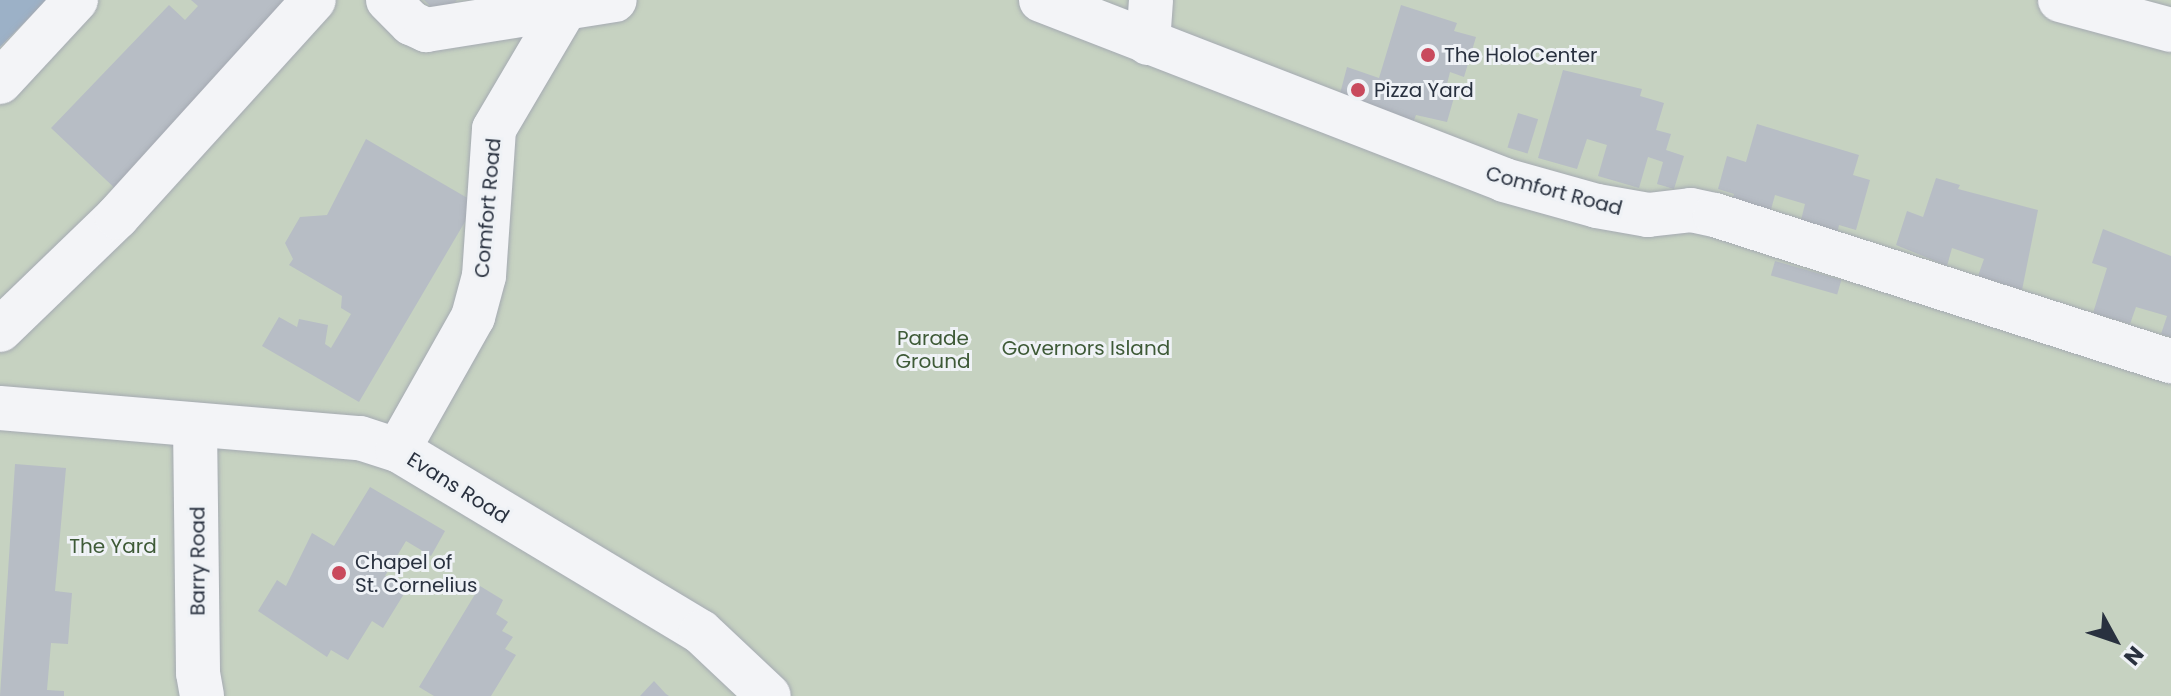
<!DOCTYPE html>
<html>
<head>
<meta charset="utf-8">
<style>
  body { margin:0 }
  #map { position:relative; width:2171px; height:696px; overflow:hidden; background:#e0e3e8; font-family:Poppins,sans-serif }
  div>[style] { position:absolute }
  .green>* { inset:0; background:#c6d2c1 }
  .water>* { inset:0; background:#9cb1c7 }
  .building>* { inset:0; background:#b7bdc5; transform-origin:0 0 }
  .roads { filter:drop-shadow(0 0 2px #a5aab2) drop-shadow(0 0 2px #a5aab2) }
  .minor>* { height:44px; margin:-22px; padding:0 22px; transform-origin:22px; border-radius:22px; background:#f3f4f7 }
  .dots>* { width:22px; height:22px; translate:-50% -50%; box-sizing:border-box; border:4px solid #eff2f6; border-radius:50% }
  span { translate:-50% -50%; white-space:nowrap; text-align:center; line-height:1.15; -webkit-text-stroke:6px #eff2f6; paint-order:stroke }
  .poi-label { font-size:20px; color:#29313f }
  .left { translate:0 -50%; text-align:left }
  .street-label { font-size:20px; color:#29313f }
  .park-label { font-size:20px; color:#3e5a37 }
  .north { position:absolute; left:2075px; top:600px; width:80px; height:80px; -webkit-text-stroke:6px #eff2f6; paint-order:stroke; rotate:130deg; font-size:22px; font-weight:700; line-height:32px; text-align:center; color:#29313f }
  .north::after { content:''; display:block; margin:auto; width:28px; height:36px; background:#29313f; clip-path:polygon(50% 0,100% 100%,50% 72%,0 100%) }
</style>
</head>
<body>
<div id="map">
  <div class="green">
    <i style="clip-path:polygon(47px 0,2171px 0,2171px 696px,0 696px,0 47px)"></i>
  </div>
  <div class="water">
    <i style="clip-path:polygon(0 0,47px 0,0 47px)"></i>
  </div>
  <div class="building">
    <i style="clip-path:polygon(191px 0,291px 0,243px 45px,254px 56px,122px 195px,51px 128px,169px 5px,185px 20px,198px 6px)"></i>
    <i style="clip-path:polygon(424px 0,457px 0,441px 16px)"></i>
    <i style="clip-path:polygon(1401px 5px,1457px 23px,1454px 31px,1476px 37px,1464px 77px,1450px 72px,1447px 84px,1457px 87px,1447px 122px,1416px 115px,1410px 130px,1337px 105px,1347px 67px,1379px 78px)"></i>
    <i style="clip-path:polygon(1563px 70px,1642px 89px,1640px 96px,1664px 103px,1656px 130px,1671px 134px,1666px 150px,1684px 156px,1674px 189px,1657px 184px,1663px 162px,1648px 157px,1639px 188px,1598px 176px,1607px 145px,1587px 139px,1577px 169px,1538px 158px)"></i>
    <i style="left:1518px;top:113px;width:21px;height:36px;rotate:17deg"></i>
    <i style="clip-path:polygon(1757px 124px,1859px 155px,1853px 175px,1870px 180px,1856px 230px,1839px 225px,1837px 234px,1800px 224px,1805px 204px,1775px 195px,1770px 213px,1732px 202px,1734px 194px,1718px 189px,1727px 156px,1746px 162px)"></i>
    <i style="clip-path:polygon(366px 139px,476px 203px,359px 402px,262px 346px,279px 317px,297px 327px,299px 319px,328px 325px,325px 344px,331px 348px,351px 314px,341px 308px,342px 296px,289px 265px,293px 259px,285px 243px,300px 217px,327px 215px)"></i>
    <i style="clip-path:polygon(1936px 178px,1960px 185px,1958px 189px,2038px 210px,2022px 290px,1978px 276px,1984px 259px,1952px 248px,1947px 266px,1896px 245px,1907px 211px,1923px 217px)"></i>
    <i style="clip-path:polygon(2103px 229px,2171px 256px,2171px 337px,2161px 334px,2167px 316px,2136px 307px,2130px 324px,2093px 313px,2107px 268px,2092px 263px)"></i>
    <i style="left:1775px;top:261px;width:69px;height:15px;rotate:16deg"></i>
    <i style="clip-path:polygon(15px 464px,66px 468px,55px 591px,72px 593px,68px 644px,51px 643px,47px 690px,64px 691px,64px 696px,0 696px)"></i>
    <i style="clip-path:polygon(370px 487px,445px 531px,431px 556px,406px 541px,385px 576px,407px 589px,383px 628px,372px 621px,348px 660px,331px 650px,327px 657px,258px 611px,277px 580px,286px 586px,312px 533px,334px 546px)"></i>
    <i style="clip-path:polygon(480px 586px,503px 600px,496px 614px,508px 622px,502px 631px,513px 637px,505px 649px,516px 655px,491px 696px,434px 696px,419px 687px)"></i>
    <i style="clip-path:polygon(654px 681px,666px 694px,669px 696px,640px 696px)"></i>
  </div>
  <div class="roads">
    <div class="minor">
      <i style="left:388px;top:0;width:33px;rotate:45deg"></i>
      <i style="left:411px;top:23px;width:17px;rotate:25deg"></i>
      <i style="left:426px;top:30px;width:191px;rotate:-9deg"></i>
      <i style="left:1041px;top:0;width:497px;rotate:21.2deg"></i>
      <i style="left:1504px;top:180px;width:97px;rotate:15.6deg"></i>
      <i style="left:1597px;top:206px;width:52px;rotate:10deg"></i>
      <i style="left:1648px;top:215px;width:43px;rotate:-6.6deg"></i>
      <i style="left:1691px;top:210px;width:25px;rotate:12deg"></i>
      <i style="left:1715px;top:215px;width:479px;rotate:17.8deg"></i>
      <i style="left:2060px;top:0;width:115px;rotate:15.1deg"></i>
      <i style="left:1148px;top:43px;width:43px;rotate:-86deg"></i>
      <i style="left:0;top:82px;width:112px;rotate:-47.2deg"></i>
      <i style="left:0;top:330px;width:163px;rotate:-44deg"></i>
      <i style="left:117px;top:217px;width:293px;rotate:-47.8deg"></i>
      <i style="left:0;top:408px;width:361px;rotate:4.8deg"></i>
      <i style="left:360px;top:438px;width:40px;rotate:18deg"></i>
      <i style="left:398px;top:450px;width:353px;rotate:31deg"></i>
      <i style="left:701px;top:632px;width:93px;rotate:43.3deg"></i>
      <i style="left:195px;top:425px;width:248px;rotate:89.3deg"></i>
      <i style="left:198px;top:673px;width:23px;rotate:80deg"></i>
      <i style="left:398px;top:450px;width:153px;rotate:-60.6deg"></i>
      <i style="left:473px;top:317px;width:42px;rotate:-75deg"></i>
      <i style="left:484px;top:276px;width:147px;rotate:-86.1deg"></i>
      <i style="left:494px;top:129px;width:136px;rotate:-59.5deg"></i>
    </div>
  </div>
  <div class="dots">
    <i style="left:1428px;top:55px;background:#c94a5d"></i>
    <i style="left:1358px;top:90px;background:#c94a5d"></i>
    <i style="left:339px;top:573px;background:#c94a5d"></i>
  </div>
  <div class="poi-label">
    <span class="left" style="left:1444px;top:55px">The HoloCenter</span>
    <span class="left" style="left:1374px;top:90px">Pizza Yard</span>
    <span class="left" style="left:355px;top:574px">Chapel of<br>St. Cornelius</span>
  </div>
  <div class="street-label">
    <span style="left:1554px;top:191px;rotate:15deg">Comfort Road</span>
    <span style="left:488px;top:208px;rotate:-85deg">Comfort Road</span>
    <span style="left:458px;top:488px;rotate:32deg">Evans Road</span>
    <span style="left:198px;top:561px;rotate:-90deg">Barry Road</span>
  </div>
  <div class="park-label">
    <span style="left:933px;top:350px">Parade<br>Ground</span>
    <span style="left:1086px;top:348px">Governors Island</span>
    <span style="left:113px;top:546px">The Yard</span>
  </div>
  <div class="north">N</div>
</div>
</body>
</html>
